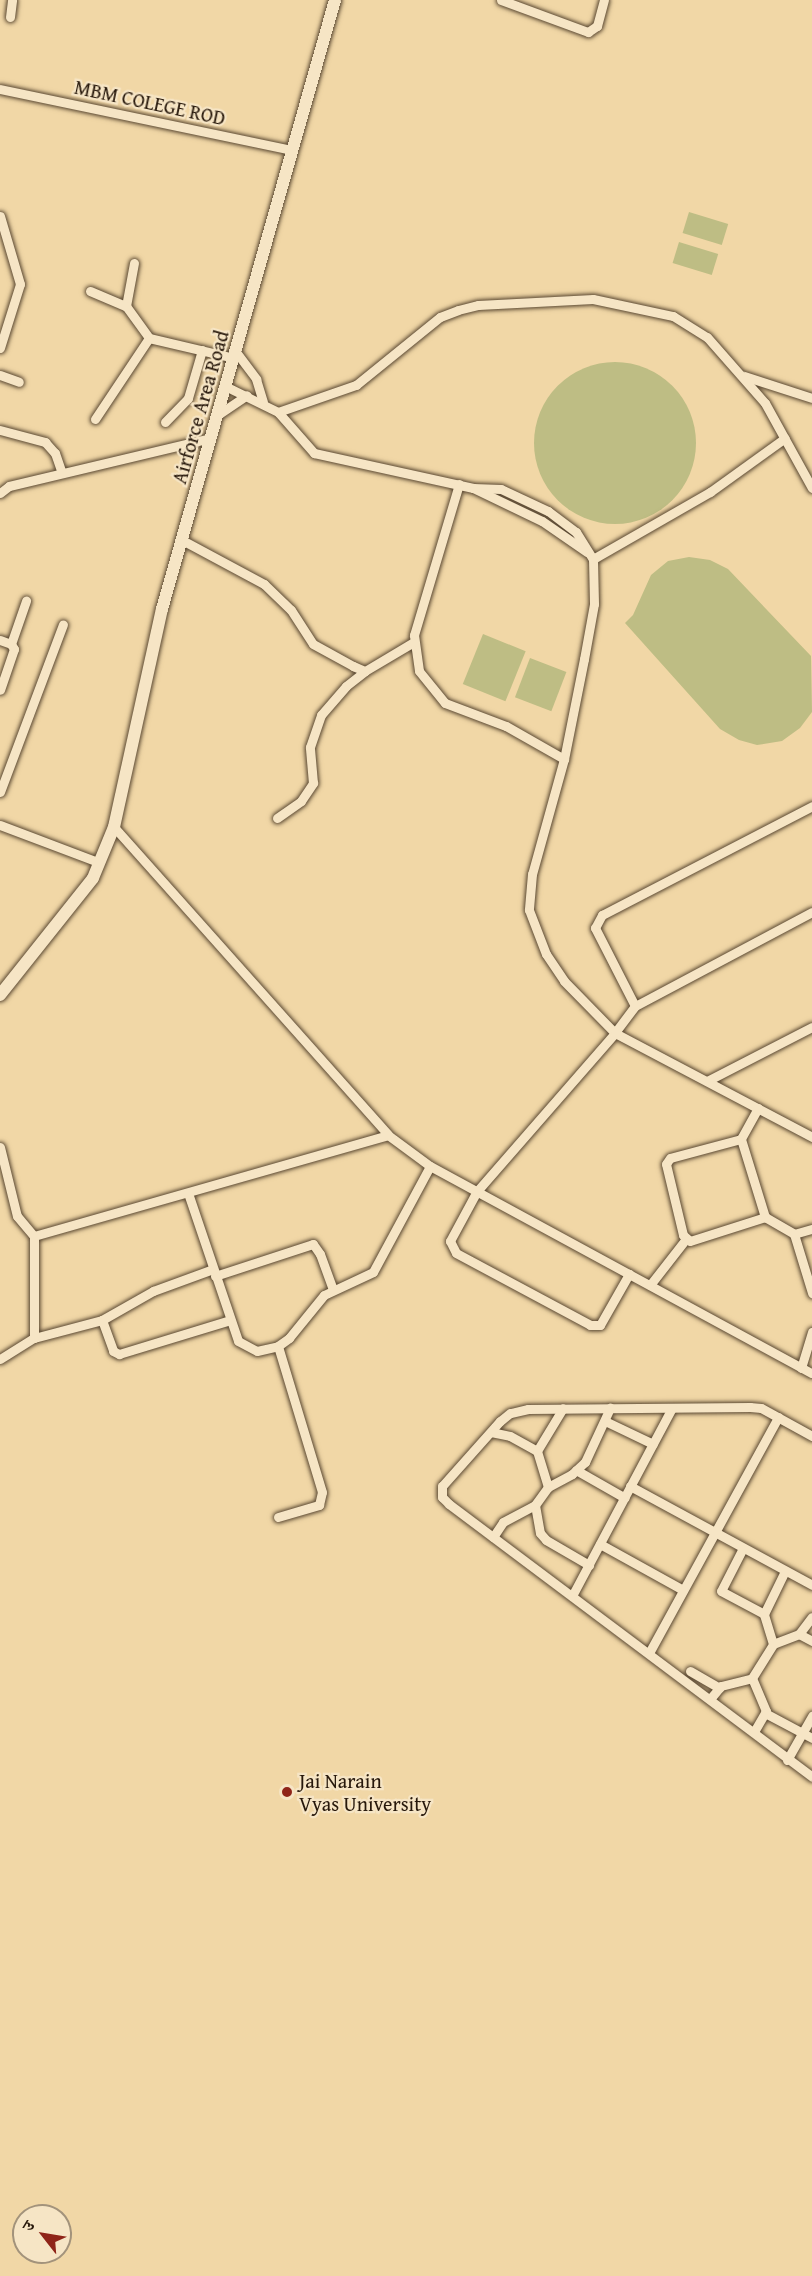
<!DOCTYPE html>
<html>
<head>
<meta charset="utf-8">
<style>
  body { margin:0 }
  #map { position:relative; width:812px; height:2276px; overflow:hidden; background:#f1d7a6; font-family:"Gentium Book Plus","Noto Serif Devanagari",serif }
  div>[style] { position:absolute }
  .green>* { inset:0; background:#bebd84; transform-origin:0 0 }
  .round { border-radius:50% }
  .roads { filter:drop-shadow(0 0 2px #5a4832) drop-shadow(0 0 2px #5a4832) }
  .street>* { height:9px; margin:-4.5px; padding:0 4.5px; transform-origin:4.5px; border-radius:4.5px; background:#f6e5c5 }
  .secondary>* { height:12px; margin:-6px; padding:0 6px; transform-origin:6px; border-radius:6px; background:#f6e5c5 }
  .dots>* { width:16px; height:16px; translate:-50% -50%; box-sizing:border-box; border:3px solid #f6e5c5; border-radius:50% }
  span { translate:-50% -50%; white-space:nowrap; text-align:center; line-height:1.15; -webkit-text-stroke:4.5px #f6e5c5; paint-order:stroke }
  .street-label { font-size:20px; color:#27180b }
  .poi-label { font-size:20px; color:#27180b }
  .left { translate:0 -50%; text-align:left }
  .north { position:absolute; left:12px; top:2204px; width:60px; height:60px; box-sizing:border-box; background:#f6e5c5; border:2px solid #a3937b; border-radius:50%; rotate:301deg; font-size:16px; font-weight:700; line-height:24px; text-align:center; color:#27180b }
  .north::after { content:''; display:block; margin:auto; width:21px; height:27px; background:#8f2418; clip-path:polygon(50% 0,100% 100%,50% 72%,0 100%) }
</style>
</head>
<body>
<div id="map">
  <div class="green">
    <i style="left:689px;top:212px;width:41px;height:22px;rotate:17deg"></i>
    <i style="left:679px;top:242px;width:41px;height:22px;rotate:17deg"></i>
    <i class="round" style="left:534px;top:362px;width:162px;height:162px"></i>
    <i style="clip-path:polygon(689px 557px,710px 560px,728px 569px,811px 656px,812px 712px,800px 728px,782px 741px,757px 745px,739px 740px,720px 729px,625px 623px,633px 615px,651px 575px,668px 561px)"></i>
    <i style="left:483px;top:634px;width:46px;height:54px;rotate:22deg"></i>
    <i style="left:530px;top:658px;width:39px;height:42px;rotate:21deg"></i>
  </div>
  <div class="roads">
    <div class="street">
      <i style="left:501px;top:0;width:93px;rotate:20.2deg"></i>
      <i style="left:588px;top:32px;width:11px;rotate:-34deg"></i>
      <i style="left:597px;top:26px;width:27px;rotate:-75deg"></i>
      <i style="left:10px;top:17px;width:17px;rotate:-83deg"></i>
      <i style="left:0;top:89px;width:299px;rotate:11.8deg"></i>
      <i style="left:0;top:216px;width:71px;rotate:73.6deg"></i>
      <i style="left:20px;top:284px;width:67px;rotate:107.4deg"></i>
      <i style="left:134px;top:263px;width:44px;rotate:100.5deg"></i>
      <i style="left:126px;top:306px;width:39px;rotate:54deg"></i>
      <i style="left:149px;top:338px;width:87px;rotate:13.2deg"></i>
      <i style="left:90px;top:291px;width:39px;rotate:23deg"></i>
      <i style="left:236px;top:352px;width:34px;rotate:53deg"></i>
      <i style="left:256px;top:379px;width:24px;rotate:73deg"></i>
      <i style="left:0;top:375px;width:20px;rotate:20deg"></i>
      <i style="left:744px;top:376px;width:71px;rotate:17.9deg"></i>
      <i style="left:225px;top:386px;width:59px;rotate:26.1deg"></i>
      <i style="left:278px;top:412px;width:55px;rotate:48.7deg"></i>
      <i style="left:314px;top:453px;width:163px;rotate:12.4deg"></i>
      <i style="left:473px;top:488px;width:76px;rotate:25.6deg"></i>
      <i style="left:542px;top:521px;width:55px;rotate:34.6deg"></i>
      <i style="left:278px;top:412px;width:83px;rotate:-19.1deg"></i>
      <i style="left:356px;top:385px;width:108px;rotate:-39deg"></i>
      <i style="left:440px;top:317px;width:19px;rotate:-21deg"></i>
      <i style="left:458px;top:310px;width:21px;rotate:-14deg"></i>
      <i style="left:478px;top:305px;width:115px;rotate:-3deg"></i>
      <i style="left:593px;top:299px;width:82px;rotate:12deg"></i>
      <i style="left:673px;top:316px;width:40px;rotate:32deg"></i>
      <i style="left:707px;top:337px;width:88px;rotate:48.7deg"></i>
      <i style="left:765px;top:403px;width:97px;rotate:61.1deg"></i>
      <i style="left:216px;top:416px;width:37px;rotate:-34deg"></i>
      <i style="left:95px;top:419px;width:97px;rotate:-56.3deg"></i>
      <i style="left:165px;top:422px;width:33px;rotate:-46deg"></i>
      <i style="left:188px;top:398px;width:50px;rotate:-73.7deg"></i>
      <i style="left:0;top:430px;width:47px;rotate:14.9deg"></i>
      <i style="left:45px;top:442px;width:15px;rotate:48deg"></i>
      <i style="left:55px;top:453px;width:21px;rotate:71deg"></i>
      <i style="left:459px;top:484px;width:158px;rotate:106.6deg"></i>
      <i style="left:414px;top:635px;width:36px;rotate:82deg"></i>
      <i style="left:419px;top:671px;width:41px;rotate:50.9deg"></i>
      <i style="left:445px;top:703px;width:65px;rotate:20.7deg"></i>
      <i style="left:506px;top:726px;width:67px;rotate:29.6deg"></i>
      <i style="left:473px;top:488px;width:28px;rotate:2deg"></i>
      <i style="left:501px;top:489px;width:52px;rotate:25.1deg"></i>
      <i style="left:548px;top:511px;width:35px;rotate:37deg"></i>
      <i style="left:576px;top:532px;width:32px;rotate:58deg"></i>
      <i style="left:593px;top:559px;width:45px;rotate:88.7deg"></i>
      <i style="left:594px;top:604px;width:56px;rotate:100.3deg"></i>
      <i style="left:584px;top:659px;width:102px;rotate:101.3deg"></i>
      <i style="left:564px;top:759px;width:119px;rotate:105.5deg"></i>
      <i style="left:532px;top:874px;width:36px;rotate:95deg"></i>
      <i style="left:529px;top:910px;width:47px;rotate:68.9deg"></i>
      <i style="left:546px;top:954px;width:32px;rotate:56deg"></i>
      <i style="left:564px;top:981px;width:73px;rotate:45.6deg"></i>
      <i style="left:615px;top:1033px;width:210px;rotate:131.1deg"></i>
      <i style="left:477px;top:1191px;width:57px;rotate:118.4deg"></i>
      <i style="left:450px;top:1241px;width:13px;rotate:63deg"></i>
      <i style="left:456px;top:1253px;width:152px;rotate:28.2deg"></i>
      <i style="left:590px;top:1325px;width:10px"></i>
      <i style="left:600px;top:1325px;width:59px;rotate:-60.4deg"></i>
      <i style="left:0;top:493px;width:11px;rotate:-38deg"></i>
      <i style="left:9px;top:486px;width:208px;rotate:-13.4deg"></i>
      <i style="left:182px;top:540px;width:93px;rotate:28.2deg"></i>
      <i style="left:264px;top:584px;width:37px;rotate:44deg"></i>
      <i style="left:291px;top:610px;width:40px;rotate:57.1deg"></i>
      <i style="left:313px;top:644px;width:46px;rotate:28.8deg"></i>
      <i style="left:353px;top:666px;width:13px;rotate:23deg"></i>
      <i style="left:365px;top:671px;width:55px;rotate:-30.8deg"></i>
      <i style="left:593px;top:559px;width:135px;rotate:-29.8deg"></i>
      <i style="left:710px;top:492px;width:92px;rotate:-35.8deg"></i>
      <i style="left:0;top:640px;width:12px;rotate:20deg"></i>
      <i style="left:11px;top:644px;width:6px;rotate:59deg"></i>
      <i style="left:14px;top:649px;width:43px;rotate:108.9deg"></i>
      <i style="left:11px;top:644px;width:46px;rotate:-70.8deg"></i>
      <i style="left:0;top:792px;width:179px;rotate:-69.4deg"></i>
      <i style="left:277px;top:818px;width:29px;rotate:-35deg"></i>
      <i style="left:301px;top:801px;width:22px;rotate:-56deg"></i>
      <i style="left:313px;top:783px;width:36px;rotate:-95deg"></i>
      <i style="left:310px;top:747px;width:34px;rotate:-71deg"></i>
      <i style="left:321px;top:715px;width:38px;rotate:-49deg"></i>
      <i style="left:346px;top:686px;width:24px;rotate:-38deg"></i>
      <i style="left:0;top:825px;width:105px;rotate:20.7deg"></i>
      <i style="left:114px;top:827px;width:412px;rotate:48.3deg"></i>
      <i style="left:388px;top:1135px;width:52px;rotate:36.4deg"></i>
      <i style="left:430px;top:1166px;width:434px;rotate:28.5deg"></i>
      <i style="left:812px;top:912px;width:200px;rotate:152deg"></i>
      <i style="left:635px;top:1006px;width:34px;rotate:127deg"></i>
      <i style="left:615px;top:1033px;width:223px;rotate:27.8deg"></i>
      <i style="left:635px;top:1006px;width:88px;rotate:-117.1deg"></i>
      <i style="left:595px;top:928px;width:15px;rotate:-62deg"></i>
      <i style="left:602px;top:915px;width:237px;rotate:-27.4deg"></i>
      <i style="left:707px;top:1081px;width:118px;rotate:-27.2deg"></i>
      <i style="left:758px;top:1108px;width:35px;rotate:119deg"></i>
      <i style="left:741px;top:1139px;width:73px;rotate:165deg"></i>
      <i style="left:670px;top:1158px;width:7px;rotate:124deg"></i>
      <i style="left:666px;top:1164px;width:73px;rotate:76.5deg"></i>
      <i style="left:683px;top:1235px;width:9px;rotate:41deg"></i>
      <i style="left:690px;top:1241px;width:79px;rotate:-17.7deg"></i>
      <i style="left:765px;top:1217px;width:34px;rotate:30deg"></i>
      <i style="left:794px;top:1234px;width:19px;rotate:-16deg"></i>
      <i style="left:741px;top:1139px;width:82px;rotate:72.9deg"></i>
      <i style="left:0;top:1147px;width:71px;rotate:76.2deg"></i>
      <i style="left:17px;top:1216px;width:26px;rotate:50deg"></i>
      <i style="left:34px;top:1236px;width:368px;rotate:-15.9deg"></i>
      <i style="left:188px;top:1193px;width:156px;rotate:71.3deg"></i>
      <i style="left:238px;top:1341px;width:21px;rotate:28deg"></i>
      <i style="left:257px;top:1351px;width:22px;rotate:-13deg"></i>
      <i style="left:278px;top:1346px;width:14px;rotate:-36deg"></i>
      <i style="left:289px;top:1338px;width:55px;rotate:-50.9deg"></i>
      <i style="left:324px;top:1295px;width:54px;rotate:-25.1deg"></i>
      <i style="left:373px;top:1272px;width:120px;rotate:-61.7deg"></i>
      <i style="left:794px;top:1234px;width:62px;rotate:73deg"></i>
      <i style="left:215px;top:1276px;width:103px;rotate:-18.1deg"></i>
      <i style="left:313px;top:1244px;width:12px;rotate:55deg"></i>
      <i style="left:320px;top:1254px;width:37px;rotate:70deg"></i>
      <i style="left:650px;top:1285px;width:58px;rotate:-52deg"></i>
      <i style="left:102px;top:1320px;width:33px;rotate:70deg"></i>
      <i style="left:113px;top:1351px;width:7px;rotate:27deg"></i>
      <i style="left:119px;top:1354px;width:116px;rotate:-17deg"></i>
      <i style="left:34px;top:1338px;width:70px;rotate:-14.8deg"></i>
      <i style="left:102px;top:1320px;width:59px;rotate:-29.6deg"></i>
      <i style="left:153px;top:1291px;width:64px;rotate:-20.1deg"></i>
      <i style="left:0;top:1359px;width:40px;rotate:-32deg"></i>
      <i style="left:34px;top:1338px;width:102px;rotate:-90deg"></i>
      <i style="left:801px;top:1368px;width:38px;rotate:-73deg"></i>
      <i style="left:605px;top:1421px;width:53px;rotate:25.6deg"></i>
      <i style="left:491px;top:1432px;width:19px;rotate:12deg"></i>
      <i style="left:510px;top:1436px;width:31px;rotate:29deg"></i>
      <i style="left:537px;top:1451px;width:38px;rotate:73deg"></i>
      <i style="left:812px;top:1436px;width:58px;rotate:-151.2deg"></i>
      <i style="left:761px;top:1408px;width:11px;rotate:-175deg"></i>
      <i style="left:750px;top:1407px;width:222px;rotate:179.5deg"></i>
      <i style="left:528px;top:1409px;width:18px;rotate:167deg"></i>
      <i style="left:510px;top:1413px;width:13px;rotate:141deg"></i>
      <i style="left:500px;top:1421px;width:87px;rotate:131.7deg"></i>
      <i style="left:442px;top:1486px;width:11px;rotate:90deg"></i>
      <i style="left:442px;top:1497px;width:10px;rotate:45deg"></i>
      <i style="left:449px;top:1504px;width:454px;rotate:36.9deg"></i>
      <i style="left:537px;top:1451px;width:50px;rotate:-58.8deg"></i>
      <i style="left:576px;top:1470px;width:56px;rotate:29.7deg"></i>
      <i style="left:630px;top:1486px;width:207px;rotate:28.5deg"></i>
      <i style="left:535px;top:1505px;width:28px;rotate:80deg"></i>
      <i style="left:540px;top:1533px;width:9px;rotate:49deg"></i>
      <i style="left:546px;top:1540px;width:50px;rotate:30.2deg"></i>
      <i style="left:278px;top:1517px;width:43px;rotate:-16.3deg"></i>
      <i style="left:319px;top:1505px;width:13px;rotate:-77deg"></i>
      <i style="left:322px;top:1492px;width:152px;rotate:-106.8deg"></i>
      <i style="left:493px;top:1537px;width:18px;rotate:-56deg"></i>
      <i style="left:503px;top:1522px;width:36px;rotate:-28deg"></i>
      <i style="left:535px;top:1505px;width:22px;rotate:-54deg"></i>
      <i style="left:548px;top:1487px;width:27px;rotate:-28deg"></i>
      <i style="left:572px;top:1474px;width:18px;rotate:-43deg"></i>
      <i style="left:585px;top:1462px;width:60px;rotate:-65.2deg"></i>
      <i style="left:600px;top:1544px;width:95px;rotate:29deg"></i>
      <i style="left:743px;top:1548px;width:48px;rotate:117.1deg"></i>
      <i style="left:721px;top:1591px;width:49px;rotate:28.1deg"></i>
      <i style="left:572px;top:1596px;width:213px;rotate:-62deg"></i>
      <i style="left:799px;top:1634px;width:15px;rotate:28deg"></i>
      <i style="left:773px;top:1644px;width:31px;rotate:-107deg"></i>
      <i style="left:764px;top:1614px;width:48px;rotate:-64deg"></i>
      <i style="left:649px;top:1653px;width:269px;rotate:-61.3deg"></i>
      <i style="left:690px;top:1671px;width:34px;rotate:30deg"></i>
      <i style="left:752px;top:1678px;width:36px;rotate:67deg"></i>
      <i style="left:766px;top:1711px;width:24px;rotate:120deg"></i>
      <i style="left:710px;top:1699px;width:17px;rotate:-50deg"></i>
      <i style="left:721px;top:1686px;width:32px;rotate:-14deg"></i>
      <i style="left:752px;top:1678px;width:40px;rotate:-58deg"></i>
      <i style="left:773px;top:1644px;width:28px;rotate:-21deg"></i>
      <i style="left:799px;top:1634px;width:21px;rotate:-53deg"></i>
      <i style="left:765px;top:1713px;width:53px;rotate:28deg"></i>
      <i style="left:787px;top:1760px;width:51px;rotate:-60.4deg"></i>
    </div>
    <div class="secondary">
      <i style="left:0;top:995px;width:149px;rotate:-51.5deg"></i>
      <i style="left:93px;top:878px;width:55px;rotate:-67.6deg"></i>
      <i style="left:114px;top:827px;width:223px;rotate:-77.6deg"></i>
      <i style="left:162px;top:609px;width:633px;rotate:-74.14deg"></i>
    </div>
  </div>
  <div class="dots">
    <i style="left:287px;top:1792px;background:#8f2418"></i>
  </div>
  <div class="street-label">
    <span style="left:150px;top:102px;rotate:12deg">MBM COLEGE ROD</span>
    <span style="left:200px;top:407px;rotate:-74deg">Airforce Area Road</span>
  </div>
  <div class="poi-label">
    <span class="left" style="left:299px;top:1792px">Jai Narain<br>Vyas University</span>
  </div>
  <div class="north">उ</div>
</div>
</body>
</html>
